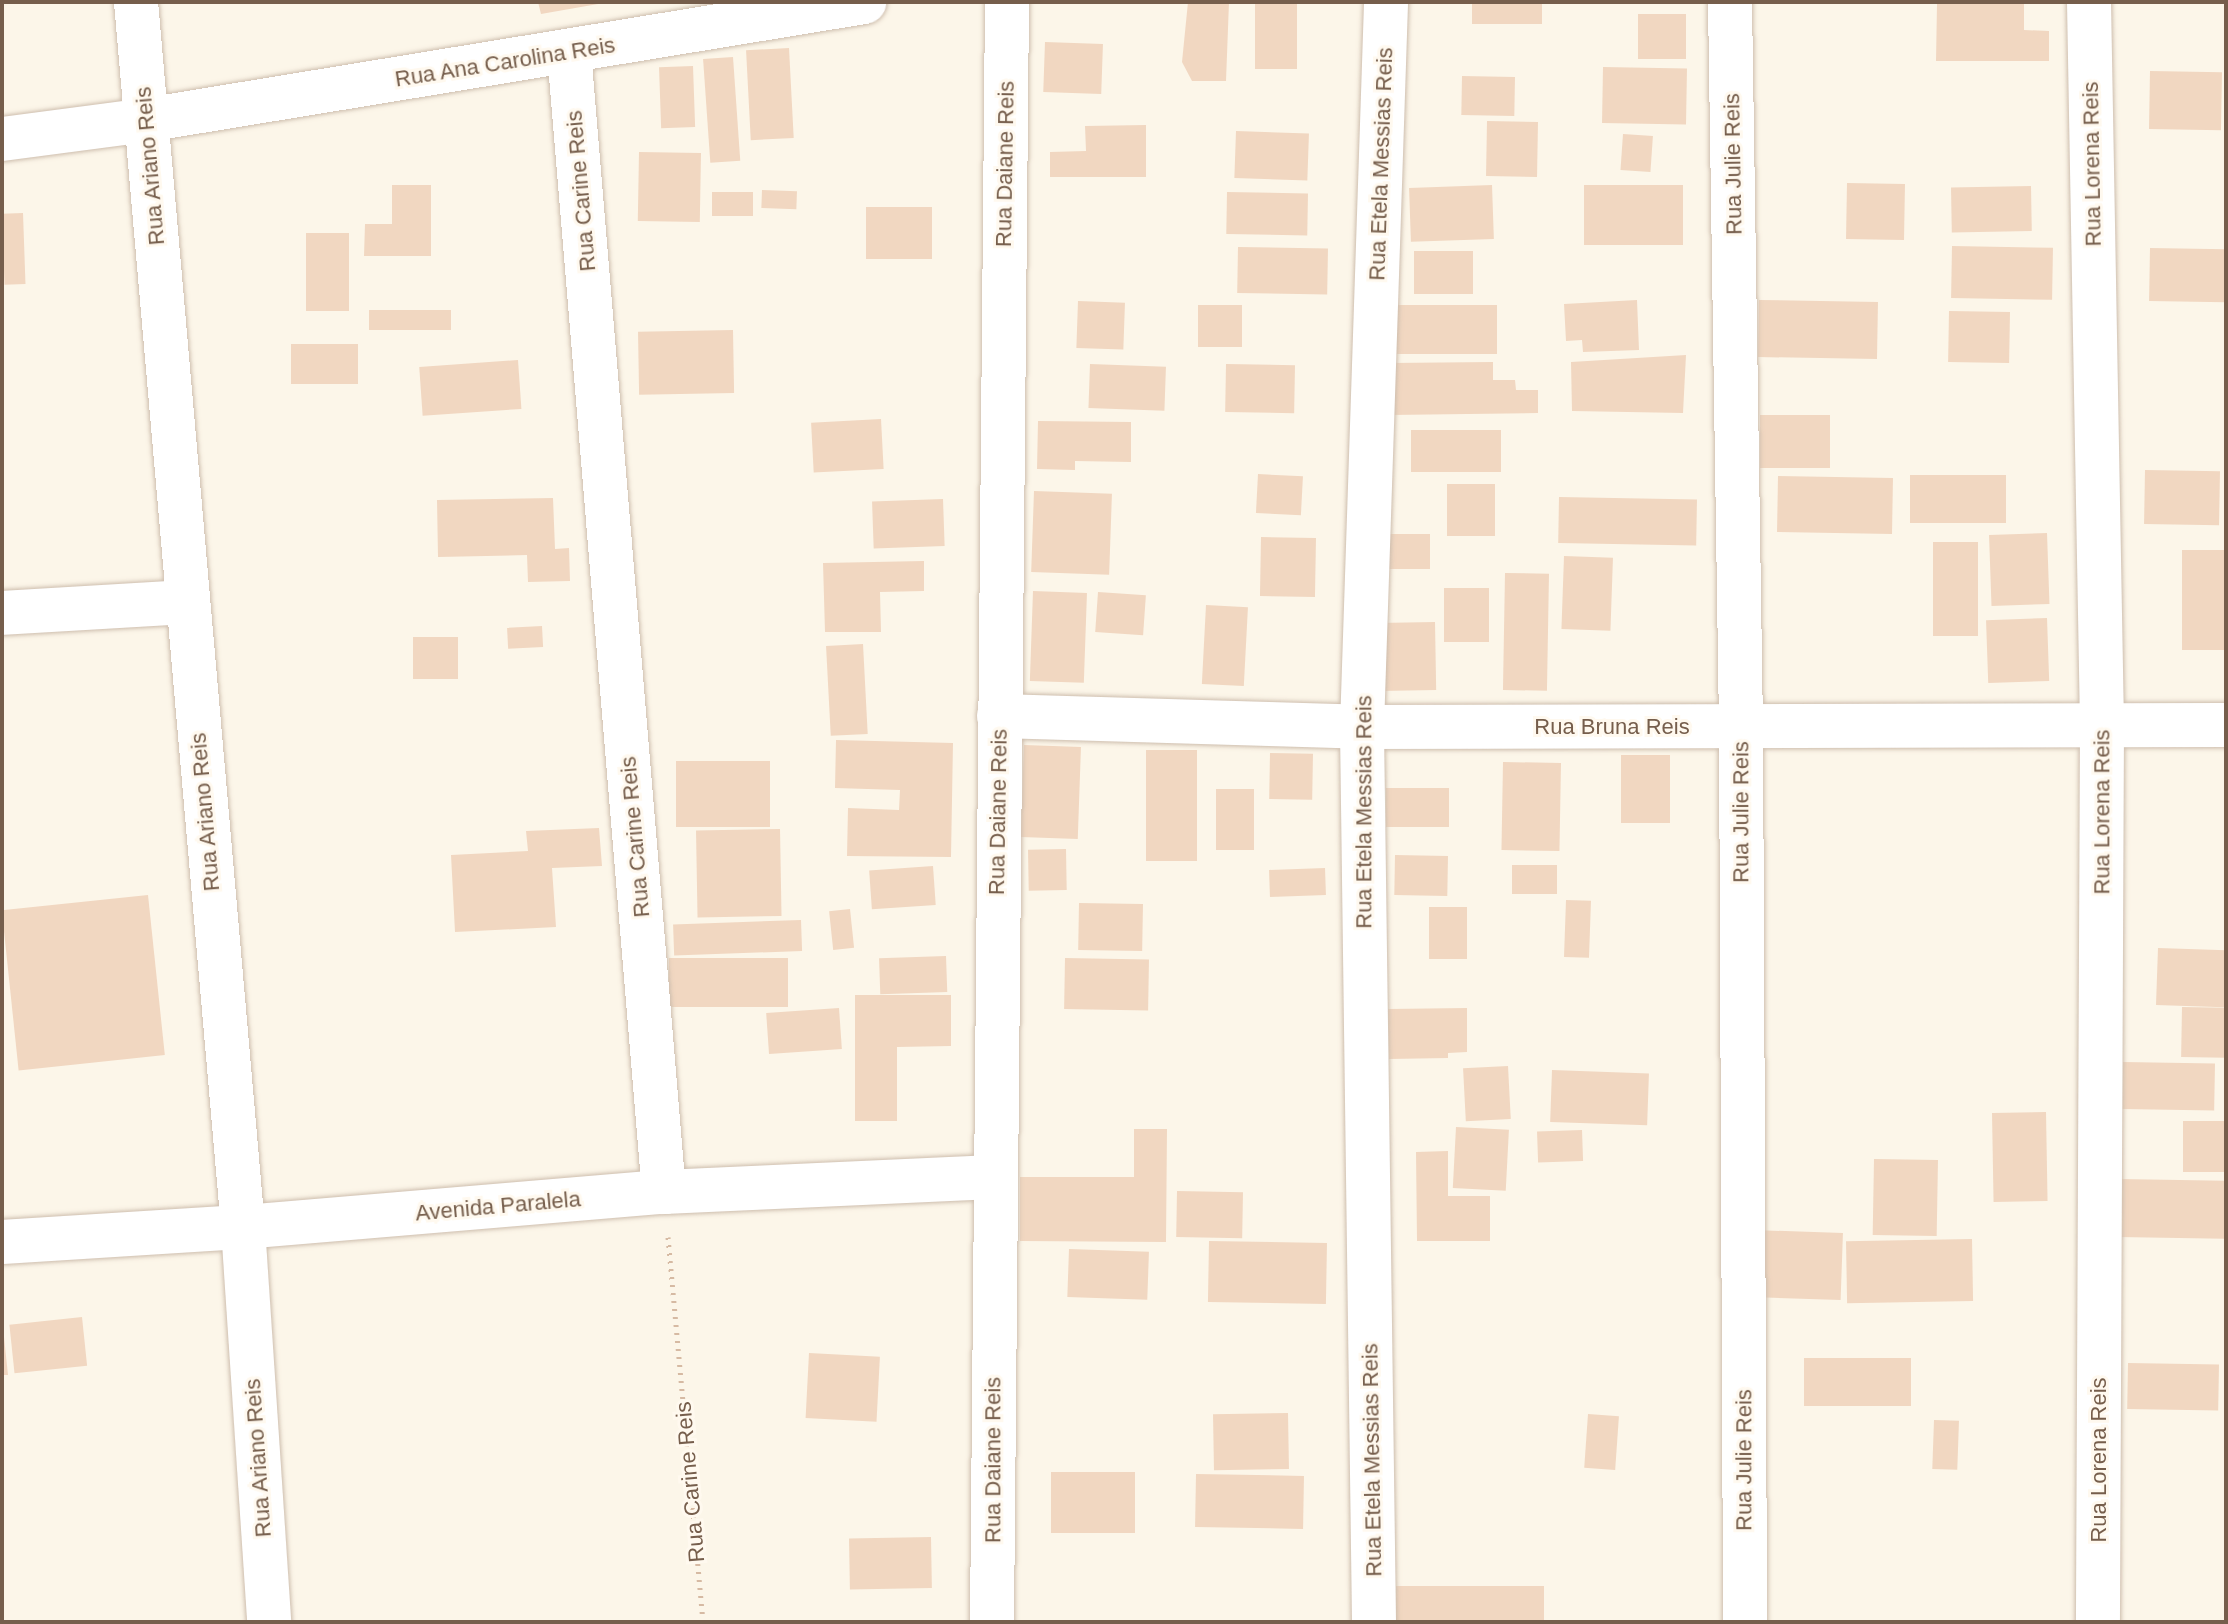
<!DOCTYPE html>
<html>
<head>
<meta charset="utf-8">
<style>
  body { margin:0 }
  #map { position:relative; width:2228px; height:1624px; overflow:hidden; background:#fcf6e9; font-family:Arial,sans-serif }
  div>[style] { position:absolute }
  .building>* { inset:0; background:#f1d7c1; transform-origin:0 0 }
  .path>* { height:5px; margin-top:-2.5px; transform-origin:0; background:repeating-linear-gradient(90deg,#d6baa3 0 2px,transparent 0 8px) }
  .roads { filter:drop-shadow(0 0 2px #cebeae) drop-shadow(0 0 2px #cebeae) }
  .minor>* { height:44px; margin:-22px; padding:0 22px; transform-origin:22px; border-radius:22px; background:#fff }
  span { translate:-50% -50%; white-space:nowrap; text-align:center; line-height:1.15; -webkit-text-stroke:6px #fff9ef; paint-order:stroke }
  .street-label { font-size:22px; color:#765e4c }
  .frame { position:absolute; inset:0; border:4px solid #765e4c; pointer-events:none }
</style>
</head>
<body>
<div id="map">
  <div class="building">
    <i style="clip-path:polygon(538px 2px,598px 2px,598px 4px,541px 14px)"></i>
    <i style="clip-path:polygon(1188px 2px,1229px 2px,1226px 81px,1192px 81px,1182px 62px)"></i>
    <i style="left:1255px;top:2px;width:42px;height:67px"></i>
    <i style="left:1472px;top:2px;width:70px;height:22px"></i>
    <i style="clip-path:polygon(1937px 4px,2024px 4px,2024px 30px,2049px 31px,2049px 61px,1936px 61px)"></i>
    <i style="left:1686px;top:14px;width:45px;height:48px;rotate:90deg"></i>
    <i style="left:1045px;top:42px;width:58px;height:50px;rotate:2deg"></i>
    <i style="left:789px;top:48px;width:90px;height:43px;rotate:87deg"></i>
    <i style="left:733px;top:57px;width:104px;height:30px;rotate:86deg"></i>
    <i style="left:693px;top:66px;width:61px;height:34px;rotate:88deg"></i>
    <i style="left:1603px;top:67px;width:84px;height:56px;rotate:1deg"></i>
    <i style="left:2150px;top:71px;width:72px;height:58px;rotate:1deg"></i>
    <i style="left:1462px;top:76px;width:53px;height:39px;rotate:1deg"></i>
    <i style="left:1487px;top:121px;width:51px;height:55px;rotate:1deg"></i>
    <i style="clip-path:polygon(1146px 125px,1146px 177px,1050px 177px,1050px 152px,1086px 151px,1085px 126px)"></i>
    <i style="left:1236px;top:131px;width:73px;height:47px;rotate:2deg"></i>
    <i style="left:1623px;top:134px;width:30px;height:36px;rotate:4deg"></i>
    <i style="left:639px;top:152px;width:62px;height:69px;rotate:1deg"></i>
    <i style="left:1847px;top:183px;width:58px;height:56px;rotate:1deg"></i>
    <i style="clip-path:polygon(392px 185px,431px 185px,431px 256px,364px 256px,365px 224px,392px 224px)"></i>
    <i style="left:1492px;top:185px;width:54px;height:83px;rotate:88deg"></i>
    <i style="left:1584px;top:185px;width:99px;height:60px"></i>
    <i style="left:2031px;top:186px;width:45px;height:80px;rotate:89deg"></i>
    <i style="left:762px;top:190px;width:35px;height:18px;rotate:2deg"></i>
    <i style="left:712px;top:192px;width:41px;height:24px"></i>
    <i style="left:1227px;top:192px;width:81px;height:42px;rotate:1deg"></i>
    <i style="left:866px;top:207px;width:66px;height:52px"></i>
    <i style="left:23px;top:213px;width:71px;height:21px;rotate:88deg"></i>
    <i style="left:306px;top:233px;width:43px;height:78px"></i>
    <i style="left:1952px;top:246px;width:101px;height:52px;rotate:1deg"></i>
    <i style="left:1238px;top:247px;width:90px;height:46px;rotate:1deg"></i>
    <i style="left:2150px;top:248px;width:76px;height:53px;rotate:1deg"></i>
    <i style="left:1473px;top:251px;width:43px;height:59px;rotate:90deg"></i>
    <i style="clip-path:polygon(1637px 300px,1639px 350px,1583px 352px,1582px 340px,1566px 341px,1564px 304px)"></i>
    <i style="left:1759px;top:300px;width:119px;height:57px;rotate:1deg"></i>
    <i style="left:1078px;top:301px;width:47px;height:47px;rotate:2deg"></i>
    <i style="left:1242px;top:305px;width:42px;height:44px;rotate:90deg"></i>
    <i style="left:1387px;top:305px;width:110px;height:49px"></i>
    <i style="left:451px;top:310px;width:20px;height:82px;rotate:90deg"></i>
    <i style="left:1949px;top:311px;width:61px;height:51px;rotate:1deg"></i>
    <i style="left:733px;top:330px;width:63px;height:95px;rotate:89deg"></i>
    <i style="left:291px;top:344px;width:67px;height:40px"></i>
    <i style="clip-path:polygon(1686px 355px,1683px 413px,1572px 411px,1571px 362px)"></i>
    <i style="left:518px;top:360px;width:49px;height:99px;rotate:86deg"></i>
    <i style="clip-path:polygon(1493px 362px,1493px 380px,1515px 380px,1516px 390px,1538px 390px,1538px 413px,1390px 415px,1389px 363px)"></i>
    <i style="left:1090px;top:364px;width:76px;height:44px;rotate:2deg"></i>
    <i style="left:1226px;top:364px;width:69px;height:48px;rotate:1deg"></i>
    <i style="left:1830px;top:415px;width:53px;height:70px;rotate:90deg"></i>
    <i style="left:881px;top:419px;width:50px;height:70px;rotate:87deg"></i>
    <i style="clip-path:polygon(1038px 421px,1131px 422px,1131px 462px,1075px 461px,1075px 470px,1037px 469px)"></i>
    <i style="left:1501px;top:430px;width:42px;height:90px;rotate:90deg"></i>
    <i style="left:2145px;top:470px;width:75px;height:54px;rotate:1deg"></i>
    <i style="left:1258px;top:474px;width:45px;height:39px;rotate:3deg"></i>
    <i style="left:1910px;top:475px;width:96px;height:48px"></i>
    <i style="left:1778px;top:476px;width:115px;height:56px;rotate:1deg"></i>
    <i style="left:1447px;top:484px;width:48px;height:52px"></i>
    <i style="left:1034px;top:491px;width:78px;height:81px;rotate:2deg"></i>
    <i style="left:1559px;top:497px;width:138px;height:46px;rotate:1deg"></i>
    <i style="clip-path:polygon(553px 498px,555px 549px,569px 548px,570px 581px,528px 582px,527px 555px,438px 557px,437px 500px)"></i>
    <i style="left:943px;top:499px;width:47px;height:71px;rotate:88deg"></i>
    <i style="left:2047px;top:533px;width:71px;height:58px;rotate:88deg"></i>
    <i style="left:1384px;top:534px;width:46px;height:35px"></i>
    <i style="left:1261px;top:537px;width:55px;height:59px;rotate:1deg"></i>
    <i style="left:1933px;top:542px;width:45px;height:94px"></i>
    <i style="left:2182px;top:550px;width:43px;height:100px"></i>
    <i style="left:1564px;top:556px;width:49px;height:73px;rotate:2deg"></i>
    <i style="clip-path:polygon(924px 561px,924px 591px,880px 592px,881px 632px,825px 632px,823px 563px)"></i>
    <i style="left:1505px;top:573px;width:44px;height:117px;rotate:1deg"></i>
    <i style="left:1444px;top:588px;width:45px;height:54px"></i>
    <i style="left:1033px;top:591px;width:54px;height:90px;rotate:2deg"></i>
    <i style="left:1098px;top:592px;width:48px;height:40px;rotate:4deg"></i>
    <i style="left:1206px;top:605px;width:42px;height:79px;rotate:3deg"></i>
    <i style="left:2047px;top:618px;width:63px;height:61px;rotate:88deg"></i>
    <i style="left:1435px;top:622px;width:68px;height:57px;rotate:89deg"></i>
    <i style="left:542px;top:626px;width:21px;height:35px;rotate:87deg"></i>
    <i style="left:458px;top:637px;width:42px;height:45px;rotate:90deg"></i>
    <i style="left:863px;top:644px;width:90px;height:37px;rotate:87deg"></i>
    <i style="clip-path:polygon(836px 740px,953px 743px,951px 857px,847px 856px,848px 808px,899px 810px,900px 790px,835px 788px)"></i>
    <i style="left:1024px;top:745px;width:57px;height:92px;rotate:2deg"></i>
    <i style="left:1146px;top:750px;width:51px;height:111px"></i>
    <i style="left:1270px;top:753px;width:43px;height:46px;rotate:1deg"></i>
    <i style="left:1621px;top:755px;width:49px;height:68px"></i>
    <i style="left:770px;top:761px;width:66px;height:94px;rotate:90deg"></i>
    <i style="left:1503px;top:762px;width:58px;height:88px;rotate:1deg"></i>
    <i style="left:1449px;top:788px;width:39px;height:63px;rotate:90deg"></i>
    <i style="left:1216px;top:789px;width:38px;height:61px"></i>
    <i style="clip-path:polygon(599px 828px,602px 866px,552px 868px,556px 927px,455px 932px,451px 855px,528px 851px,526px 831px)"></i>
    <i style="left:780px;top:829px;width:87px;height:84px;rotate:89deg"></i>
    <i style="left:1066px;top:849px;width:41px;height:38px;rotate:89deg"></i>
    <i style="left:1395px;top:855px;width:53px;height:40px;rotate:1deg"></i>
    <i style="left:1512px;top:865px;width:45px;height:29px"></i>
    <i style="left:933px;top:866px;width:39px;height:64px;rotate:86deg"></i>
    <i style="left:1325px;top:868px;width:27px;height:56px;rotate:88deg"></i>
    <i style="left:148px;top:895px;width:161px;height:147px;rotate:84deg"></i>
    <i style="left:1566px;top:900px;width:25px;height:57px;rotate:2deg"></i>
    <i style="left:1079px;top:903px;width:64px;height:47px;rotate:1deg"></i>
    <i style="left:1467px;top:907px;width:52px;height:38px;rotate:90deg"></i>
    <i style="left:850px;top:909px;width:39px;height:21px;rotate:84deg"></i>
    <i style="left:801px;top:920px;width:31px;height:128px;rotate:88deg"></i>
    <i style="left:2158px;top:948px;width:68px;height:57px;rotate:2deg"></i>
    <i style="left:946px;top:956px;width:36px;height:67px;rotate:88deg"></i>
    <i style="left:669px;top:958px;width:119px;height:49px"></i>
    <i style="left:1065px;top:958px;width:84px;height:51px;rotate:1deg"></i>
    <i style="clip-path:polygon(855px 995px,951px 995px,951px 1046px,897px 1047px,897px 1121px,855px 1121px)"></i>
    <i style="left:2182px;top:1007px;width:44px;height:50px;rotate:1deg"></i>
    <i style="left:839px;top:1008px;width:41px;height:73px;rotate:86deg"></i>
    <i style="clip-path:polygon(1467px 1008px,1467px 1052px,1448px 1053px,1448px 1058px,1389px 1059px,1388px 1009px)"></i>
    <i style="left:2123px;top:1062px;width:92px;height:47px;rotate:1deg"></i>
    <i style="left:1508px;top:1066px;width:53px;height:45px;rotate:87deg"></i>
    <i style="left:1552px;top:1070px;width:97px;height:52px;rotate:2deg"></i>
    <i style="left:2046px;top:1112px;width:89px;height:54px;rotate:89deg"></i>
    <i style="left:2183px;top:1121px;width:43px;height:51px"></i>
    <i style="left:1456px;top:1127px;width:53px;height:61px;rotate:3deg"></i>
    <i style="clip-path:polygon(1134px 1129px,1167px 1129px,1166px 1242px,1020px 1241px,1020px 1177px,1134px 1177px)"></i>
    <i style="left:1582px;top:1130px;width:31px;height:45px;rotate:88deg"></i>
    <i style="clip-path:polygon(1448px 1151px,1448px 1196px,1490px 1196px,1490px 1241px,1417px 1241px,1416px 1152px)"></i>
    <i style="left:1874px;top:1159px;width:64px;height:76px;rotate:1deg"></i>
    <i style="left:2119px;top:1179px;width:106px;height:58px;rotate:1deg"></i>
    <i style="left:1177px;top:1191px;width:66px;height:46px;rotate:1deg"></i>
    <i style="left:1754px;top:1230px;width:89px;height:67px;rotate:2deg"></i>
    <i style="left:1972px;top:1239px;width:62px;height:126px;rotate:89deg"></i>
    <i style="left:1209px;top:1241px;width:118px;height:61px;rotate:1deg"></i>
    <i style="left:1069px;top:1249px;width:80px;height:48px;rotate:2deg"></i>
    <i style="left:82px;top:1317px;width:49px;height:73px;rotate:84deg"></i>
    <i style="clip-path:polygon(2px 1318px,8px 1375px,2px 1375px)"></i>
    <i style="left:809px;top:1353px;width:71px;height:65px;rotate:3deg"></i>
    <i style="left:1911px;top:1358px;width:48px;height:107px;rotate:90deg"></i>
    <i style="left:2128px;top:1363px;width:91px;height:46px;rotate:1deg"></i>
    <i style="left:1288px;top:1413px;width:56px;height:75px;rotate:89deg"></i>
    <i style="left:1588px;top:1414px;width:31px;height:54px;rotate:4deg"></i>
    <i style="left:1934px;top:1420px;width:25px;height:49px;rotate:2deg"></i>
    <i style="left:1051px;top:1472px;width:84px;height:61px"></i>
    <i style="left:1196px;top:1474px;width:108px;height:53px;rotate:1deg"></i>
    <i style="left:931px;top:1537px;width:51px;height:82px;rotate:89deg"></i>
    <i style="left:1396px;top:1586px;width:148px;height:35px"></i>
  </div>
  <div class="path">
    <i style="left:668px;top:1237px;width:387px;rotate:84.8deg"></i>
  </div>
  <div class="roads">
    <div class="minor">
      <i style="left:136px;top:2px;width:1230px;rotate:85.01deg"></i>
      <i style="left:243px;top:1227px;width:396px;rotate:86.2deg"></i>
      <i style="left:1730px;top:2px;width:724px;rotate:89.13deg"></i>
      <i style="left:1741px;top:726px;width:896px;rotate:89.74deg"></i>
      <i style="left:2089px;top:2px;width:725px;rotate:88.97deg"></i>
      <i style="left:2102px;top:727px;width:895px;rotate:90.26deg"></i>
      <i style="left:569px;top:52px;width:1144px;rotate:85.24deg"></i>
      <i style="left:2px;top:139px;width:145px;rotate:-7.5deg"></i>
      <i style="left:146px;top:120px;width:728px;rotate:-9.33deg"></i>
      <i style="left:2px;top:613px;width:184px;rotate:-3.4deg"></i>
      <i style="left:999px;top:716px;width:363px;rotate:1.7deg"></i>
      <i style="left:1362px;top:727px;width:864px;rotate:-0.13deg"></i>
      <i style="left:2px;top:1242px;width:241px;rotate:-3.6deg"></i>
      <i style="left:243px;top:1227px;width:422px;rotate:-4.8deg"></i>
      <i style="left:664px;top:1192px;width:330px;rotate:-2.6deg"></i>
      <i style="left:992px;top:1622px;width:1620px;rotate:-89.47deg"></i>
      <i style="left:1374px;top:1622px;width:895px;rotate:-90.77deg"></i>
      <i style="left:1362px;top:727px;width:725px;rotate:-88.1deg"></i>
    </div>
  </div>
  <div class="street-label">
    <span style="left:505px;top:62px;rotate:-9deg">Rua Ana Carolina Reis</span>
    <span style="left:1005px;top:164px;rotate:-89deg">Rua Daiane Reis</span>
    <span style="left:1381px;top:164px;rotate:-88deg">Rua Etela Messias Reis</span>
    <span style="left:1733px;top:164px;rotate:-91deg">Rua Julie Reis</span>
    <span style="left:2092px;top:164px;rotate:-91deg">Rua Lorena Reis</span>
    <span style="left:150px;top:166px;rotate:-95deg">Rua Ariano Reis</span>
    <span style="left:581px;top:191px;rotate:-95deg">Rua Carine Reis</span>
    <span style="left:1612px;top:727px">Rua Bruna Reis</span>
    <span style="left:205px;top:812px;rotate:-95deg">Rua Ariano Reis</span>
    <span style="left:998px;top:812px;rotate:-89deg">Rua Daiane Reis</span>
    <span style="left:1364px;top:812px;rotate:-90deg">Rua Etela Messias Reis</span>
    <span style="left:1741px;top:812px;rotate:-90deg">Rua Julie Reis</span>
    <span style="left:2102px;top:812px;rotate:-90deg">Rua Lorena Reis</span>
    <span style="left:635px;top:837px;rotate:-95deg">Rua Carine Reis</span>
    <span style="left:498px;top:1206px;rotate:-5deg">Avenida Paralela</span>
    <span style="left:258px;top:1458px;rotate:-94deg">Rua Ariano Reis</span>
    <span style="left:993px;top:1460px;rotate:-90deg">Rua Daiane Reis</span>
    <span style="left:1372px;top:1460px;rotate:-91deg">Rua Etela Messias Reis</span>
    <span style="left:1744px;top:1460px;rotate:-90deg">Rua Julie Reis</span>
    <span style="left:2099px;top:1460px;rotate:-90deg">Rua Lorena Reis</span>
    <span style="left:690px;top:1482px;rotate:-95deg">Rua Carine Reis</span>
  </div>
  <div class="frame"></div>
</div>
</body>
</html>
